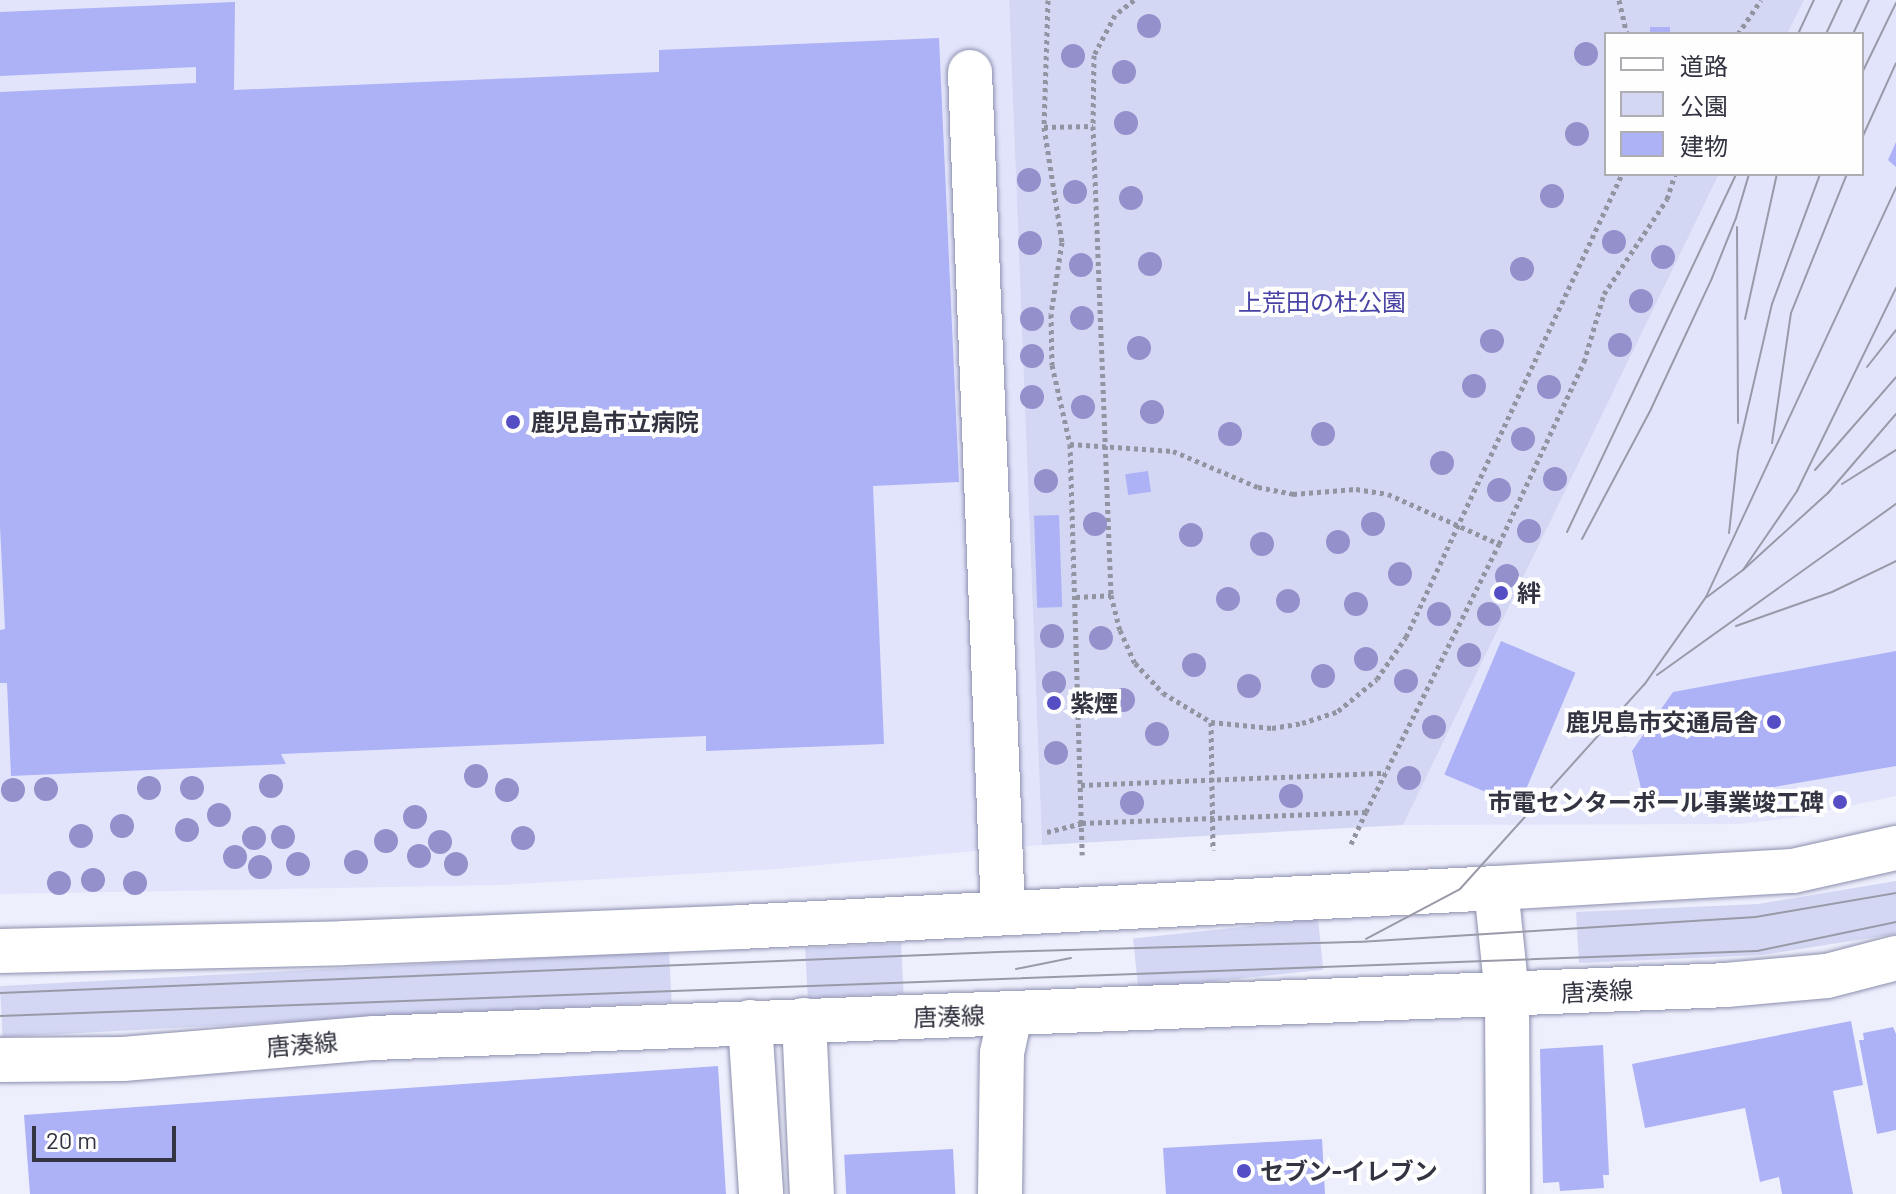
<!DOCTYPE html>
<html>
<head>
<meta charset="utf-8">
<style>
  body { margin:0 }
  #map { position:relative; width:1896px; height:1194px; overflow:hidden; background:#eeeffd; font-family:Barlow,"Noto Sans JP",sans-serif }
  div>[style] { position:absolute }
  .built>* { inset:0; background:#e2e4fc }
  .green>* { inset:0; background:#d4d7f3; transform-origin:0 0 }
  .building>* { inset:0; background:#adb1f5; transform-origin:0 0 }
  .path>* { height:5px; margin-top:-2.5px; transform-origin:0; background:repeating-linear-gradient(90deg,#9394a1 0 4px,transparent 0 8px) }
  .roads { filter:drop-shadow(0 0 2px #8c8fad) drop-shadow(0 0 2px #8c8fad) }
  .minor>* { height:44px; margin:-22px; padding:0 22px; transform-origin:22px; border-radius:22px; background:#fff }
  .tram>* { height:2px; margin:-1px; padding:0 1px; transform-origin:1px; border-radius:1px; background:#999aa8 }
  .trees>* { width:24px; height:24px; margin:-12px; border-radius:50%; background:#9390cc }
  .dots>* { width:22px; height:22px; translate:-50% -50%; box-sizing:border-box; border:4px solid #fefefe; border-radius:50% }
  span { translate:-50% -50%; white-space:nowrap; text-align:center; line-height:1.15; -webkit-text-stroke:8px #fefefe; paint-order:stroke }
  .park-label { font-size:24px; color:#4843a4 }
  .poi-label { font-size:24px; color:#333441; font-weight:700 }
  .left { translate:0 -50%; text-align:left }
  .right { translate:-100% -50%; text-align:right }
  .street-label { font-size:24px; color:#333441 }
  .legend { position:absolute; left:1604px; top:32px; width:260px; height:144px; box-sizing:border-box; background:#fefefe; border:2px solid #adadb2; margin:0; padding:10px 14px; list-style:none; font-size:24px; color:#333441 }
  .legend li { display:flex; align-items:center; gap:16px; height:40px }
  .legend b { width:40px; border:2px solid #adadb2 }
  .scale { position:absolute; left:32px; top:1126px; width:144px; height:36px; box-sizing:border-box; border:4px solid #333441; border-top:0; padding-left:10px; font-size:24px; line-height:28px; white-space:nowrap; color:#333441; -webkit-text-stroke:6px #fefefe; paint-order:stroke }
</style>
</head>
<body>
<div id="map">
  <div class="built">
    <i style="clip-path:polygon(0 0,1009px 0,1042px 845px,776px 869px,500px 885px,0 894px)"></i>
    <i style="clip-path:polygon(1804px 0,1896px 0,1896px 796px,1792px 818px,1738px 824px,1403px 825px,1719px 174px,1862px 174px,1862px 34px,1787px 34px)"></i>
  </div>
  <div class="green">
    <i style="clip-path:polygon(1009px 0,1804px 0,1787px 34px,1606px 34px,1606px 174px,1719px 174px,1403px 825px,1042px 845px)"></i>
    <i style="clip-path:polygon(1896px 881px,1896px 934px,1762px 955px,1579px 963px,1576px 912px,1758px 904px)"></i>
    <i style="left:1318px;top:919px;width:51px;height:186px;rotate:84deg"></i>
    <i style="left:901px;top:943px;width:50px;height:96px;rotate:87deg"></i>
    <i style="left:669px;top:951px;width:51px;height:670px;rotate:87deg"></i>
  </div>
  <div class="building">
    <i style="clip-path:polygon(235px 2px,234px 90px,659px 72px,659px 50px,939px 38px,959px 482px,873px 486px,884px 744px,706px 751px,706px 736px,281px 754px,286px 764px,11px 776px,7px 683px,0 683px,0 630px,5px 629px,0 526px,0 92px,196px 83px,196px 67px,0 76px,0 12px)"></i>
    <i style="left:1650px;top:27px;width:20px;height:7px"></i>
    <i style="clip-path:polygon(1896px 142px,1896px 167px,1888px 160px)"></i>
    <i style="left:1148px;top:471px;width:21px;height:23px;rotate:82deg"></i>
    <i style="left:1059px;top:515px;width:92px;height:25px;rotate:88deg"></i>
    <i style="left:1501px;top:641px;width:81px;height:145px;rotate:23deg"></i>
    <i style="clip-path:polygon(1896px 651px,1896px 766px,1646px 809px,1632px 751px,1673px 692px)"></i>
    <i style="clip-path:polygon(1851px 1021px,1863px 1085px,1833px 1091px,1853px 1194px,1782px 1194px,1779px 1177px,1760px 1182px,1745px 1108px,1645px 1128px,1632px 1064px)"></i>
    <i style="clip-path:polygon(1893px 1027px,1896px 1034px,1896px 1130px,1877px 1134px,1859px 1040px,1864px 1040px,1863px 1033px)"></i>
    <i style="clip-path:polygon(1603px 1045px,1609px 1175px,1603px 1175px,1604px 1188px,1560px 1191px,1559px 1182px,1543px 1183px,1540px 1049px)"></i>
    <i style="clip-path:polygon(718px 1066px,726px 1194px,30px 1194px,24px 1115px)"></i>
    <i style="clip-path:polygon(1322px 1139px,1325px 1194px,1166px 1194px,1163px 1148px)"></i>
    <i style="left:953px;top:1149px;width:45px;height:109px;rotate:87deg"></i>
  </div>
  <div class="path">
    <i style="left:1048px;top:0;width:127px;rotate:91.8deg"></i>
    <i style="left:1044px;top:127px;width:116px;rotate:81.1deg"></i>
    <i style="left:1062px;top:242px;width:73px;rotate:98.7deg"></i>
    <i style="left:1051px;top:314px;width:51px;rotate:88.9deg"></i>
    <i style="left:1052px;top:365px;width:81px;rotate:77.2deg"></i>
    <i style="left:1070px;top:444px;width:411px;rotate:88.3deg"></i>
    <i style="left:1134px;top:0;width:24px;rotate:142deg"></i>
    <i style="left:1115px;top:15px;width:45px;rotate:117.7deg"></i>
    <i style="left:1094px;top:55px;width:71px;rotate:90.8deg"></i>
    <i style="left:1093px;top:126px;width:469px;rotate:87.8deg"></i>
    <i style="left:1111px;top:595px;width:36px;rotate:76deg"></i>
    <i style="left:1120px;top:630px;width:36px;rotate:66deg"></i>
    <i style="left:1135px;top:663px;width:41px;rotate:47deg"></i>
    <i style="left:1163px;top:693px;width:56px;rotate:31.1deg"></i>
    <i style="left:1211px;top:722px;width:61px;rotate:5.6deg"></i>
    <i style="left:1272px;top:728px;width:30px;rotate:-9deg"></i>
    <i style="left:1302px;top:723px;width:38px;rotate:-18deg"></i>
    <i style="left:1338px;top:711px;width:50px;rotate:-39.4deg"></i>
    <i style="left:1377px;top:679px;width:51px;rotate:-55.4deg"></i>
    <i style="left:1406px;top:637px;width:511px;rotate:-64.99deg"></i>
    <i style="left:1619px;top:0;width:35px;rotate:77deg"></i>
    <i style="left:1738px;top:34px;width:41px;rotate:-55.9deg"></i>
    <i style="left:1044px;top:127px;width:49px;rotate:-1.2deg"></i>
    <i style="left:1070px;top:444px;width:103px;rotate:3.9deg"></i>
    <i style="left:1173px;top:451px;width:92px;rotate:23deg"></i>
    <i style="left:1258px;top:487px;width:36px;rotate:11deg"></i>
    <i style="left:1293px;top:494px;width:63px;rotate:-4.5deg"></i>
    <i style="left:1356px;top:489px;width:32px;rotate:9deg"></i>
    <i style="left:1388px;top:494px;width:122px;rotate:24.2deg"></i>
    <i style="left:1076px;top:597px;width:35px;rotate:-3deg"></i>
    <i style="left:1211px;top:722px;width:128px;rotate:89.1deg"></i>
    <i style="left:1081px;top:785px;width:305px;rotate:-2.3deg"></i>
    <i style="left:1047px;top:832px;width:36px;rotate:-14deg"></i>
    <i style="left:1082px;top:823px;width:284px;rotate:-2.2deg"></i>
    <i style="left:1366px;top:812px;width:299px;rotate:-63.6deg"></i>
    <i style="left:1499px;top:544px;width:201px;rotate:-65deg"></i>
    <i style="left:1584px;top:362px;width:71px;rotate:-73.6deg"></i>
    <i style="left:1604px;top:294px;width:114px;rotate:-56.4deg"></i>
    <i style="left:1667px;top:199px;width:26px;rotate:-72deg"></i>
    <i style="left:1351px;top:844px;width:35px;rotate:-65deg"></i>
  </div>
  <div class="roads">
    <div class="minor">
      <i style="left:970px;top:72px;width:842px;rotate:87.75deg"></i>
      <i style="left:1496px;top:888px;width:108px;rotate:84.1deg"></i>
      <i style="left:1507px;top:995px;width:199px;rotate:89.7deg"></i>
      <i style="left:0;top:951px;width:344px;rotate:-1.3deg"></i>
      <i style="left:344px;top:943px;width:396px;rotate:-2.3deg"></i>
      <i style="left:740px;top:927px;width:757px;rotate:-2.95deg"></i>
      <i style="left:1496px;top:888px;width:297px;rotate:-3.3deg"></i>
      <i style="left:1793px;top:871px;width:106px;rotate:-12.6deg"></i>
      <i style="left:804px;top:1020px;width:174px;rotate:87.4deg"></i>
      <i style="left:750px;top:1022px;width:172px;rotate:86.3deg"></i>
      <i style="left:0;top:1060px;width:123px;rotate:-0.5deg"></i>
      <i style="left:123px;top:1059px;width:252px;rotate:-4.8deg"></i>
      <i style="left:374px;top:1038px;width:1353px;rotate:-2.24deg"></i>
      <i style="left:1726px;top:985px;width:101px;rotate:-5.1deg"></i>
      <i style="left:1827px;top:976px;width:71px;rotate:-14.6deg"></i>
      <i style="left:1000px;top:1194px;width:141px;rotate:-89.2deg"></i>
      <i style="left:1002px;top:1053px;width:40px;rotate:-78deg"></i>
    </div>
  </div>
  <div class="tram">
    <i style="left:1798px;top:34px;width:38px;rotate:-65deg"></i>
    <i style="left:1826px;top:34px;width:38px;rotate:-65deg"></i>
    <i style="left:1853px;top:34px;width:38px;rotate:-65deg"></i>
    <i style="left:1862px;top:73px;width:78px;rotate:-64.1deg"></i>
    <i style="left:1862px;top:138px;width:82px;rotate:-65.6deg"></i>
    <i style="left:1737px;top:227px;width:196px;rotate:89.7deg"></i>
    <i style="left:1745px;top:319px;width:148px;rotate:-77.6deg"></i>
    <i style="left:1867px;top:367px;width:47px;rotate:-51.9deg"></i>
    <i style="left:1772px;top:443px;width:131px;rotate:-81.7deg"></i>
    <i style="left:1791px;top:313px;width:150px;rotate:-68.1deg"></i>
    <i style="left:1815px;top:470px;width:123px;rotate:-48.9deg"></i>
    <i style="left:1842px;top:484px;width:64px;rotate:-32.2deg"></i>
    <i style="left:1567px;top:532px;width:396px;rotate:-64.7deg"></i>
    <i style="left:1729px;top:533px;width:82px;rotate:-83.7deg"></i>
    <i style="left:1738px;top:451px;width:151px;rotate:-77deg"></i>
    <i style="left:1772px;top:304px;width:139px;rotate:-69.7deg"></i>
    <i style="left:1582px;top:539px;width:147px;rotate:-62deg"></i>
    <i style="left:1651px;top:409px;width:145px;rotate:-65deg"></i>
    <i style="left:1712px;top:278px;width:65px;rotate:-68.2deg"></i>
    <i style="left:1736px;top:218px;width:46px;rotate:-73.5deg"></i>
    <i style="left:1743px;top:570px;width:96px;rotate:-55.6deg"></i>
    <i style="left:1797px;top:491px;width:226px;rotate:-64deg"></i>
    <i style="left:1707px;top:597px;width:45px;rotate:-36.9deg"></i>
    <i style="left:1743px;top:570px;width:115px;rotate:-42.2deg"></i>
    <i style="left:1828px;top:493px;width:104px;rotate:-49.3deg"></i>
    <i style="left:1736px;top:626px;width:102px;rotate:-19.5deg"></i>
    <i style="left:1832px;top:592px;width:71px;rotate:-25.8deg"></i>
    <i style="left:1657px;top:675px;width:294px;rotate:-35.6deg"></i>
    <i style="left:1366px;top:939px;width:106px;rotate:-28deg"></i>
    <i style="left:1460px;top:889px;width:275px;rotate:-48deg"></i>
    <i style="left:1644px;top:685px;width:108px;rotate:-54.8deg"></i>
    <i style="left:1706px;top:597px;width:452px;rotate:-65.1deg"></i>
    <i style="left:1016px;top:969px;width:56px;rotate:-11.3deg"></i>
    <i style="left:0;top:993px;width:999px;rotate:-2.35deg"></i>
    <i style="left:998px;top:952px;width:362px;rotate:-1.6deg"></i>
    <i style="left:1360px;top:942px;width:396px;rotate:-3.6deg"></i>
    <i style="left:1755px;top:917px;width:143px;rotate:-9.7deg"></i>
    <i style="left:0;top:1016px;width:1758px;rotate:-2.12deg"></i>
    <i style="left:1757px;top:951px;width:142px;rotate:-11.8deg"></i>
  </div>
  <div class="trees">
    <i style="left:1149px;top:26px"></i>
    <i style="left:1586px;top:54px"></i>
    <i style="left:1073px;top:56px"></i>
    <i style="left:1124px;top:72px"></i>
    <i style="left:1126px;top:123px"></i>
    <i style="left:1577px;top:134px"></i>
    <i style="left:1029px;top:180px"></i>
    <i style="left:1075px;top:192px"></i>
    <i style="left:1552px;top:196px"></i>
    <i style="left:1131px;top:198px"></i>
    <i style="left:1614px;top:242px"></i>
    <i style="left:1030px;top:243px"></i>
    <i style="left:1663px;top:257px"></i>
    <i style="left:1150px;top:264px"></i>
    <i style="left:1081px;top:265px"></i>
    <i style="left:1522px;top:269px"></i>
    <i style="left:1641px;top:301px"></i>
    <i style="left:1082px;top:318px"></i>
    <i style="left:1032px;top:319px"></i>
    <i style="left:1492px;top:341px"></i>
    <i style="left:1620px;top:345px"></i>
    <i style="left:1139px;top:348px"></i>
    <i style="left:1032px;top:356px"></i>
    <i style="left:1474px;top:386px"></i>
    <i style="left:1549px;top:387px"></i>
    <i style="left:1032px;top:397px"></i>
    <i style="left:1083px;top:407px"></i>
    <i style="left:1152px;top:412px"></i>
    <i style="left:1230px;top:434px"></i>
    <i style="left:1323px;top:434px"></i>
    <i style="left:1523px;top:439px"></i>
    <i style="left:1442px;top:463px"></i>
    <i style="left:1555px;top:479px"></i>
    <i style="left:1046px;top:481px"></i>
    <i style="left:1499px;top:490px"></i>
    <i style="left:1095px;top:524px"></i>
    <i style="left:1373px;top:524px"></i>
    <i style="left:1529px;top:531px"></i>
    <i style="left:1191px;top:535px"></i>
    <i style="left:1338px;top:542px"></i>
    <i style="left:1262px;top:544px"></i>
    <i style="left:1400px;top:574px"></i>
    <i style="left:1507px;top:576px"></i>
    <i style="left:1228px;top:599px"></i>
    <i style="left:1288px;top:601px"></i>
    <i style="left:1356px;top:604px"></i>
    <i style="left:1439px;top:614px"></i>
    <i style="left:1489px;top:614px"></i>
    <i style="left:1052px;top:636px"></i>
    <i style="left:1101px;top:638px"></i>
    <i style="left:1469px;top:655px"></i>
    <i style="left:1366px;top:659px"></i>
    <i style="left:1194px;top:665px"></i>
    <i style="left:1323px;top:676px"></i>
    <i style="left:1406px;top:681px"></i>
    <i style="left:1054px;top:683px"></i>
    <i style="left:1249px;top:686px"></i>
    <i style="left:1123px;top:700px"></i>
    <i style="left:1434px;top:727px"></i>
    <i style="left:1157px;top:734px"></i>
    <i style="left:1056px;top:753px"></i>
    <i style="left:476px;top:776px"></i>
    <i style="left:1409px;top:778px"></i>
    <i style="left:271px;top:786px"></i>
    <i style="left:149px;top:788px"></i>
    <i style="left:192px;top:788px"></i>
    <i style="left:46px;top:789px"></i>
    <i style="left:13px;top:790px"></i>
    <i style="left:507px;top:790px"></i>
    <i style="left:1291px;top:796px"></i>
    <i style="left:1132px;top:803px"></i>
    <i style="left:219px;top:815px"></i>
    <i style="left:415px;top:817px"></i>
    <i style="left:122px;top:826px"></i>
    <i style="left:187px;top:830px"></i>
    <i style="left:81px;top:836px"></i>
    <i style="left:283px;top:837px"></i>
    <i style="left:254px;top:838px"></i>
    <i style="left:523px;top:838px"></i>
    <i style="left:386px;top:841px"></i>
    <i style="left:440px;top:842px"></i>
    <i style="left:419px;top:856px"></i>
    <i style="left:235px;top:857px"></i>
    <i style="left:356px;top:862px"></i>
    <i style="left:298px;top:864px"></i>
    <i style="left:456px;top:864px"></i>
    <i style="left:260px;top:867px"></i>
    <i style="left:93px;top:880px"></i>
    <i style="left:59px;top:883px"></i>
    <i style="left:135px;top:883px"></i>
  </div>
  <div class="dots">
    <i style="left:513px;top:422px;background:#554dc4"></i>
    <i style="left:1501px;top:593px;background:#554dc4"></i>
    <i style="left:1054px;top:703px;background:#554dc4"></i>
    <i style="left:1774px;top:722px;background:#554dc4"></i>
    <i style="left:1840px;top:802px;background:#554dc4"></i>
    <i style="left:1244px;top:1171px;background:#554dc4"></i>
  </div>
  <div class="park-label">
    <span style="left:1322px;top:302px">上荒田の杜公園</span>
  </div>
  <div class="poi-label">
    <span class="left" style="left:531px;top:422px">鹿児島市立病院</span>
    <span class="left" style="left:1517px;top:593px">絆</span>
    <span class="left" style="left:1070px;top:703px">紫煙</span>
    <span class="right" style="left:1758px;top:722px">鹿児島市交通局舎</span>
    <span class="right" style="left:1824px;top:802px">市電センターポール事業竣工碑</span>
    <span class="left" style="left:1260px;top:1171px">セブン-イレブン</span>
  </div>
  <div class="street-label">
    <span style="left:1597px;top:991px;rotate:-3deg">唐湊線</span>
    <span style="left:949px;top:1016px;rotate:-2deg">唐湊線</span>
    <span style="left:302px;top:1044px;rotate:-5deg">唐湊線</span>
  </div>
  <ul class="legend">
  <li><b style="height:10px;background:#fff"></b>道路</li>
  <li><b style="height:22px;background:#d4d7f3"></b>公園</li>
  <li><b style="height:22px;background:#adb1f5"></b>建物</li>
  </ul>
  <div class="scale">20 m</div>
</div>
</body>
</html>
